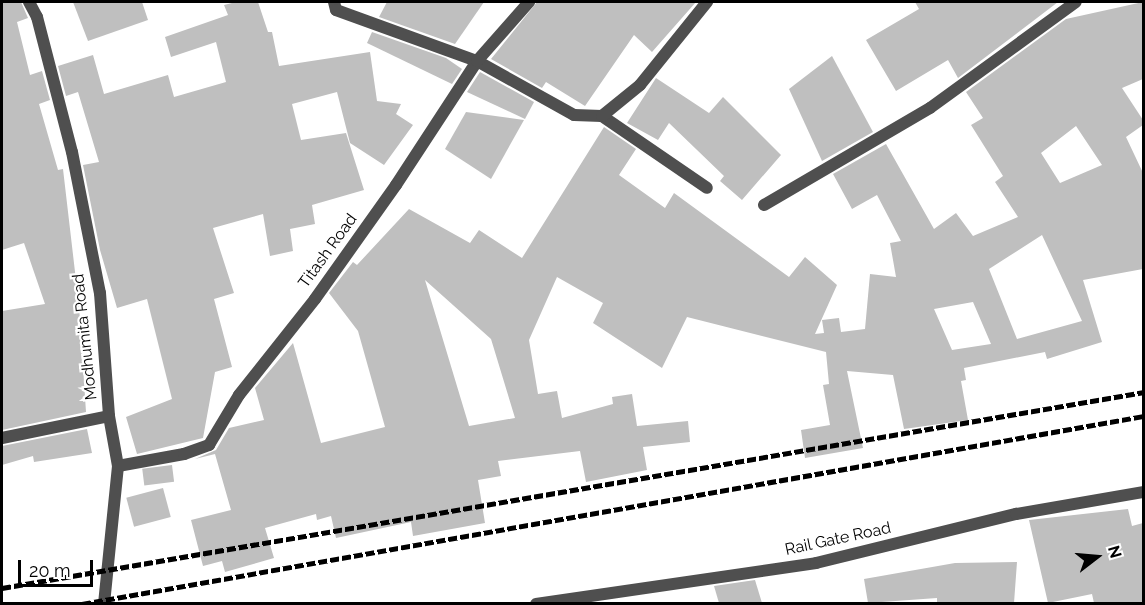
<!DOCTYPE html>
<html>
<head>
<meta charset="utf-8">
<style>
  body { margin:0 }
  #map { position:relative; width:1145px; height:605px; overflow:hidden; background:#fff; font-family:Raleway,sans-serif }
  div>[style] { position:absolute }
  .building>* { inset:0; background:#bfbfbf; transform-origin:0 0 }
  .street>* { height:12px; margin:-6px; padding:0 6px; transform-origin:6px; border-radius:6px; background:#4f4f4f }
  .rail>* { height:4.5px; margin-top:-2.25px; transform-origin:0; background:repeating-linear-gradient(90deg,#000 0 9px,transparent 0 12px) }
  span { translate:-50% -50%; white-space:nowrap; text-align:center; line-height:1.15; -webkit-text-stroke:4.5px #fff; paint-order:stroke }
  .street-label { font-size:16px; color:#000 }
  .frame { position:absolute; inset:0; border:3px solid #000; pointer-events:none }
  .north { position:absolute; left:1067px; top:527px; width:60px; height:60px; -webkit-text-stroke:4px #fff; paint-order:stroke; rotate:74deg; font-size:16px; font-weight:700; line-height:24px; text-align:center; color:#000 }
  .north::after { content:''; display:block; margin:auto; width:21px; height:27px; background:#000; clip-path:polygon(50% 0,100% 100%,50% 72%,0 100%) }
  .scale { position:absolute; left:18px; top:560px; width:75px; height:27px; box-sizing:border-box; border:3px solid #000; border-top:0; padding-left:8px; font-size:18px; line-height:21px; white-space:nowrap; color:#000; -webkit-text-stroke:4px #fff; paint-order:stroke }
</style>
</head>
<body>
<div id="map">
  <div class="building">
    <i style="clip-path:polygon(2px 2px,21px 2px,28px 18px,17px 22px,30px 75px,42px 71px,50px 100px,39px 104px,58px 170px,63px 169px,79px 306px,86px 412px,2px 430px,2px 311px,45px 304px,24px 243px,2px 250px)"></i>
    <i style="clip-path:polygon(73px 2px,142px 2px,148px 20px,88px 41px)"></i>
    <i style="clip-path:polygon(236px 2px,258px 2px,268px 32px,272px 32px,279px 66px,370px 52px,377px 101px,401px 104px,396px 114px,413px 125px,384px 165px,350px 143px,337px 92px,292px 104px,301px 140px,346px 133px,364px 190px,312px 205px,315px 224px,290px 229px,293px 251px,270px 256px,263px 214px,213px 228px,234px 293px,214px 299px,232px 367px,215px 372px,203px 438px,137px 454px,126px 417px,172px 399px,147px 299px,117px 308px,100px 250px,83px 165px,99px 162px,78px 92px,66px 96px,58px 66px,93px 55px,104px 94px,168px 75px,174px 97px,226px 82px,216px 42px,171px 57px,165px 37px,228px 15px,224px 5px)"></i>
    <i style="clip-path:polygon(387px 2px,484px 2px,455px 44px,379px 17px)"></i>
    <i style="clip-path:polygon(537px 2px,696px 2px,652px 52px,634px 35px,585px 106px,546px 82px,542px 88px,491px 59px)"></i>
    <i style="clip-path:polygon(915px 2px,1058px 2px,958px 78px,948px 60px,896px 91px,866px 40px,919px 9px)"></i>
    <i style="clip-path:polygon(evenodd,1143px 2px,1143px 79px,1122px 88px,1143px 120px,1143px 125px,1126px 137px,1143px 173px,1143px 269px,1083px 280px,1102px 342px,1047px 359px,1045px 352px,964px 368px,966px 380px,961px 381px,968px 420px,904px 429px,893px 375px,847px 371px,863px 448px,805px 458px,801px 430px,830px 425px,823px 385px,829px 384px,826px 352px,687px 317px,662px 368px,593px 323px,603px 303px,557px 277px,529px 340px,538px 394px,557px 391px,562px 418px,613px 404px,612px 397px,632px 394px,637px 426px,688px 421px,690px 442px,643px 447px,647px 470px,586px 482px,580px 451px,498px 461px,501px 476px,478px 480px,485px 523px,413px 536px,411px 522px,336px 538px,331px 516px,317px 520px,316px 514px,265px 528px,274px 558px,225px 572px,222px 561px,203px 566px,191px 520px,231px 510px,215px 454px,195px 459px,216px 450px,229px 428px,264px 420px,255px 388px,293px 343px,321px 443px,385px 427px,358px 331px,329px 293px,353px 262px,357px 265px,409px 209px,470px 243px,479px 230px,522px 258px,604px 127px,636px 149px,619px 175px,665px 208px,674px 193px,789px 277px,805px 257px,837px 285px,815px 334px,824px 333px,822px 320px,839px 318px,841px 332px,865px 329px,870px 274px,896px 277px,890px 243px,901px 241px,877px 195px,852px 209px,833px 174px,886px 144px,934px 229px,956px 213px,973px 236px,1018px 217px,995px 182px,1003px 176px,971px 125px,983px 118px,966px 92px,1066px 19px,1143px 2px,1076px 126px,1102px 165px,1060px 183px,1041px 153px,1076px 126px,1143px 2px,1042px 235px,1082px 321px,1017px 339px,989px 269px,1042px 235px,1143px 2px,425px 280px,491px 339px,515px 418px,469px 426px,425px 280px,1143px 2px,973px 302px,991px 344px,952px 350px,934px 309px,973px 302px)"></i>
    <i style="clip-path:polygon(372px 32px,446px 58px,462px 69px,452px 84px,367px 43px)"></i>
    <i style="clip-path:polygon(832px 56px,873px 132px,822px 161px,789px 89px)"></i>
    <i style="clip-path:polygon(480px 72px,534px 102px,525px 119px,467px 92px)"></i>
    <i style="clip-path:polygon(656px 78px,709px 113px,723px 97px,781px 155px,742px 200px,720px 181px,724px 176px,669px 123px,658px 140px,627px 123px)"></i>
    <i style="clip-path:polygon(466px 112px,524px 120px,491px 179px,445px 149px)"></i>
    <i style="clip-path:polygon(87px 429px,92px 453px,34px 462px,33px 456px,2px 465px,2px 446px)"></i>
    <i style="left:172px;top:465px;width:17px;height:30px;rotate:83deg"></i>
    <i style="left:163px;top:488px;width:30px;height:38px;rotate:75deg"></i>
    <i style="clip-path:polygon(1128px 509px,1132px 526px,1143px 523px,1143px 603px,1094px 603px,1092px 594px,1048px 603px,1029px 520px)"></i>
    <i style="clip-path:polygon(1017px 562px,1014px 603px,937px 603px,937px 598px,868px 603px,864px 579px,955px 563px)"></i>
    <i style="clip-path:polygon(755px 580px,762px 603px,719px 603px,714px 586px)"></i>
  </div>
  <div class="street">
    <i style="left:29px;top:2px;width:17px;rotate:62deg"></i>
    <i style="left:37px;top:17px;width:139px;rotate:75.5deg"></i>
    <i style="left:72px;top:152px;width:144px;rotate:78.8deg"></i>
    <i style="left:100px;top:293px;width:123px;rotate:85.8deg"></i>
    <i style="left:109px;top:416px;width:51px;rotate:79.8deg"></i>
    <i style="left:118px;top:466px;width:139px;rotate:95.8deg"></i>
    <i style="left:334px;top:2px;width:8px;rotate:76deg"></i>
    <i style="left:336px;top:10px;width:150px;rotate:19.9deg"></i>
    <i style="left:477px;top:61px;width:111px;rotate:29.1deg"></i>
    <i style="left:574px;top:115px;width:28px;rotate:2deg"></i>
    <i style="left:602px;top:116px;width:127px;rotate:34.4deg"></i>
    <i style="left:602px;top:116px;width:49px;rotate:-39.2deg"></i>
    <i style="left:640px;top:85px;width:107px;rotate:-51.1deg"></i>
    <i style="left:764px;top:205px;width:192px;rotate:-30.3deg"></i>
    <i style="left:930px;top:108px;width:180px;rotate:-36deg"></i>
    <i style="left:2px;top:438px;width:109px;rotate:-11.6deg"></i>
    <i style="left:118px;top:466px;width:67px;rotate:-10.3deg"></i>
    <i style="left:184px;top:454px;width:27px;rotate:-20deg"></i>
    <i style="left:209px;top:445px;width:58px;rotate:-59deg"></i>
    <i style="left:239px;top:395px;width:122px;rotate:-51.6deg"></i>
    <i style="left:315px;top:299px;width:140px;rotate:-54.6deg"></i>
    <i style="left:396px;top:185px;width:148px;rotate:-56.8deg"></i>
    <i style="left:477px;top:61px;width:79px;rotate:-48.6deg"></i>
    <i style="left:536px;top:604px;width:283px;rotate:-8.3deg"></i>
    <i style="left:816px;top:563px;width:206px;rotate:-13.8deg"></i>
    <i style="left:1016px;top:514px;width:130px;rotate:-9.8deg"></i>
  </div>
  <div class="rail">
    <i style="left:2px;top:588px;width:1159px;rotate:-9.74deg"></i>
    <i style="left:82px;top:604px;width:1079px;rotate:-10.04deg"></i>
  </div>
  <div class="street-label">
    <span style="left:328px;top:251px;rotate:-54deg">Titash Road</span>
    <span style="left:85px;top:337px;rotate:-96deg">Modhumita Road</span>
    <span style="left:838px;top:539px;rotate:-12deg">Rail Gate Road</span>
  </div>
  <div class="frame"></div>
  <div class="north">N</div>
  <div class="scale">20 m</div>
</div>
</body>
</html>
